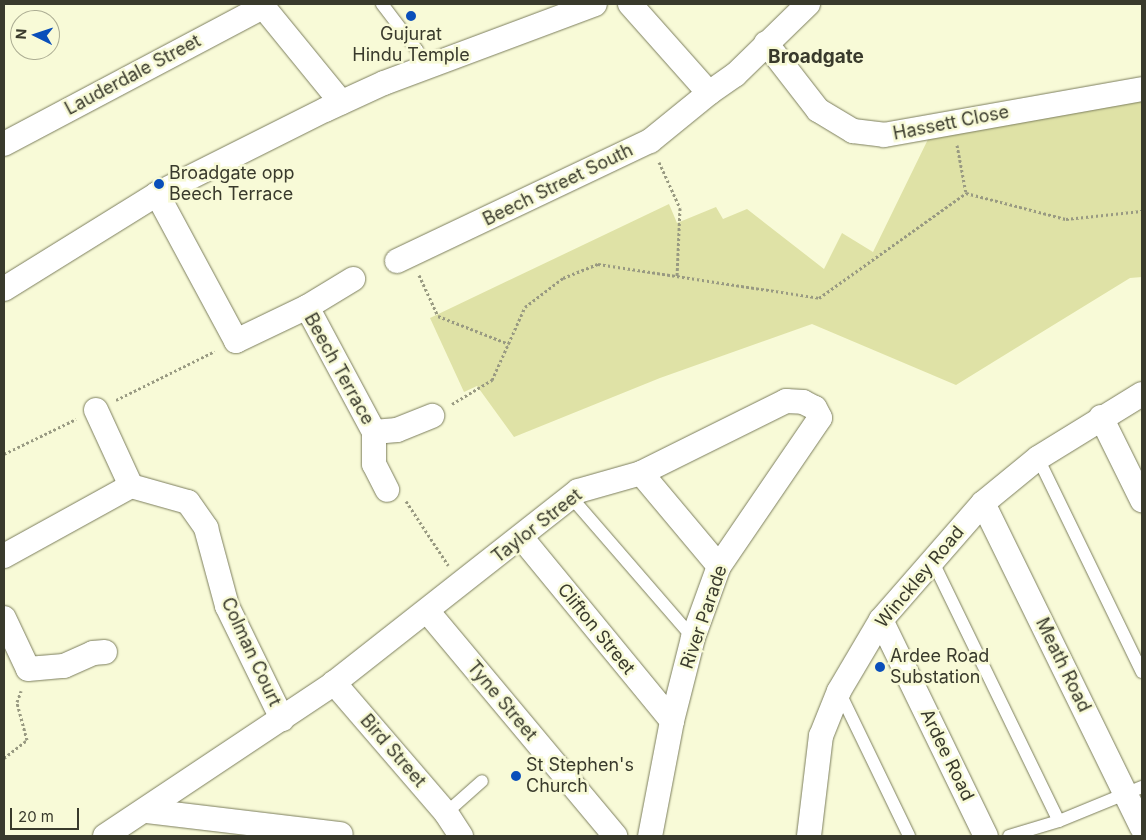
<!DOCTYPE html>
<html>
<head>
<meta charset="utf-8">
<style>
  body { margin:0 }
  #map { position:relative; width:1146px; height:840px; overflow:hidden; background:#f8fad7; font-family:Inter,sans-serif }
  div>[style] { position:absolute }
  .green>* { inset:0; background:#dfe2a6 }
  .path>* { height:3px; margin-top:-1.5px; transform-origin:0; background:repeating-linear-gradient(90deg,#999a82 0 2.5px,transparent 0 5px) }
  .roads { filter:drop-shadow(0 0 1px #7c7e5e) drop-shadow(0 0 1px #7c7e5e) }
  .lane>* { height:12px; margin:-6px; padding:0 6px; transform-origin:6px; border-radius:6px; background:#fff }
  .street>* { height:24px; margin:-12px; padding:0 12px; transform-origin:12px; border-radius:12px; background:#fff }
  .dots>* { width:14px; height:14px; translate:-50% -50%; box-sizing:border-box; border:2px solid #f8fad7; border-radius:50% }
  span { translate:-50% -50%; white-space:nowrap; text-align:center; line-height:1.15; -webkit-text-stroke:5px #f8fad7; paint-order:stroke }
  .poi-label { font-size:18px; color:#393a2c }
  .left { translate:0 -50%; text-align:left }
  .street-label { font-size:18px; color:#393a2c }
  .neighbourhood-label { font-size:19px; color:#393a2c; font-weight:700 }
  .frame { position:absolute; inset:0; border:5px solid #393a2c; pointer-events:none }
  .north { position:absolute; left:10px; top:10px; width:50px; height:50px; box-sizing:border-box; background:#f8fad7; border:1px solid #acad93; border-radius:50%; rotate:274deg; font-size:14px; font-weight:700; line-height:20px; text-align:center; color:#393a2c }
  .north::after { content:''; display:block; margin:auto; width:18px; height:22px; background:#0a4fba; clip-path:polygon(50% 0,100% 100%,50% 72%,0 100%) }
  .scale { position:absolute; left:10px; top:808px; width:69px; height:22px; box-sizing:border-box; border:2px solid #393a2c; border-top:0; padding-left:6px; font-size:15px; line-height:18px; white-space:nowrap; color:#393a2c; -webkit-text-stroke:4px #f8fad7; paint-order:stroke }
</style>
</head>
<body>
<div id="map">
  <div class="green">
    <i style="clip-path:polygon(1142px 93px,1142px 277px,1130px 278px,956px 385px,812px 324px,660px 378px,514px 437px,477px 386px,464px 392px,430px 318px,669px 204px,677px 223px,716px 207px,723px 219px,747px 209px,824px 269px,842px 233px,873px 252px,933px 129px)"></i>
  </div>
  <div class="path">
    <i style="left:957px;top:145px;width:49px;rotate:79.4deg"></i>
    <i style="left:659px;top:162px;width:51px;rotate:65.5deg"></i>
    <i style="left:680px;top:208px;width:68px;rotate:92.5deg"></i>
    <i style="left:419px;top:275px;width:45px;rotate:65.1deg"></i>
    <i style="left:438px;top:316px;width:76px;rotate:21.5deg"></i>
    <i style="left:116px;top:400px;width:110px;rotate:-26.3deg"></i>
    <i style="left:452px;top:404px;width:47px;rotate:-31deg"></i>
    <i style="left:492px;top:380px;width:80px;rotate:-65.7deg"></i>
    <i style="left:525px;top:307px;width:48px;rotate:-37.3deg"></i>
    <i style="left:563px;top:278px;width:38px;rotate:-22deg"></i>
    <i style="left:598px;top:264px;width:224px;rotate:8.7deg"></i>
    <i style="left:819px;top:298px;width:181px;rotate:-35.5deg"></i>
    <i style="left:966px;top:193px;width:103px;rotate:14.6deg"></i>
    <i style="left:1066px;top:219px;width:76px;rotate:-6deg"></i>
    <i style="left:4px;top:454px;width:80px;rotate:-25.9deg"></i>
    <i style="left:406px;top:501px;width:77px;rotate:56.7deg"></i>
    <i style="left:4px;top:758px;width:29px;rotate:-38deg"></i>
    <i style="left:27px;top:740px;width:39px;rotate:-105deg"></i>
    <i style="left:17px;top:702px;width:12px;rotate:-70deg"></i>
  </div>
  <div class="roads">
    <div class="lane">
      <i style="left:382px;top:4px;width:58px;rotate:52.7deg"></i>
      <i style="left:417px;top:50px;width:19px;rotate:72deg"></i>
      <i style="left:1038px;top:458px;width:238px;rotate:64.1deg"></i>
      <i style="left:571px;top:497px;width:186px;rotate:49.1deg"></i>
      <i style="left:932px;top:560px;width:290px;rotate:64.1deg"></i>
      <i style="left:839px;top:691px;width:161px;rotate:64.2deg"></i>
      <i style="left:446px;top:813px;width:48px;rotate:-41.6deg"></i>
      <i style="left:1009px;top:836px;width:52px;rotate:-16.7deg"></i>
      <i style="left:1059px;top:821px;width:90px;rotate:-22.3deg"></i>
    </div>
    <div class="street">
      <i style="left:261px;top:4px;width:127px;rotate:50.8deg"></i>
      <i style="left:630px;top:4px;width:119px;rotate:48.4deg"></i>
      <i style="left:709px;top:93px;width:32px;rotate:-35deg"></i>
      <i style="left:735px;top:75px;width:102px;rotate:-44.2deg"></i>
      <i style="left:766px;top:43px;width:85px;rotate:52.2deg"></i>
      <i style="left:818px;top:110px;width:41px;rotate:31deg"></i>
      <i style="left:853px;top:131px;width:31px;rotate:7deg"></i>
      <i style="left:884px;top:135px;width:262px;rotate:-10.1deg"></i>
      <i style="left:4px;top:144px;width:293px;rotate:-27.9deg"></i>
      <i style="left:157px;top:194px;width:167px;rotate:61.7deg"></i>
      <i style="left:236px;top:341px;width:79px;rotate:-25.6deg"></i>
      <i style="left:307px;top:307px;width:142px;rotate:61.8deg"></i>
      <i style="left:374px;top:432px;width:32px;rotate:90deg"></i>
      <i style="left:374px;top:464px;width:29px;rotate:63deg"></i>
      <i style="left:397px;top:261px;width:280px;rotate:-25.4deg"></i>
      <i style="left:650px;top:141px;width:76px;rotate:-39.1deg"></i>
      <i style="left:4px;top:289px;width:180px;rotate:-31.8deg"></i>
      <i style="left:157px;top:194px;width:188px;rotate:-26.6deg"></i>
      <i style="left:325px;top:110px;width:65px;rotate:-24.6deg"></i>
      <i style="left:384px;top:83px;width:225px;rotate:-20.5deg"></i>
      <i style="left:307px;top:307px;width:54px;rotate:-31.3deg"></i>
      <i style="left:96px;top:410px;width:84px;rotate:65.3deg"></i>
      <i style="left:1101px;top:417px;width:93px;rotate:63.7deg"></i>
      <i style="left:374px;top:432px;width:23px;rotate:-5deg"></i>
      <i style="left:397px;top:430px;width:38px;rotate:-22deg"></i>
      <i style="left:641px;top:473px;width:121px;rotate:50deg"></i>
      <i style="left:983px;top:503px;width:361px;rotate:63.9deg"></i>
      <i style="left:521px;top:537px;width:238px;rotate:50.6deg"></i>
      <i style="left:4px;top:556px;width:145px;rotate:-28.9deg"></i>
      <i style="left:131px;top:486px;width:59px;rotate:15.7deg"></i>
      <i style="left:188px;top:502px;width:32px;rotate:55deg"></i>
      <i style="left:206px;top:528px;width:81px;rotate:74.9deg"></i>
      <i style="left:227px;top:606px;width:126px;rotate:64deg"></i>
      <i style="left:428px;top:612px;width:292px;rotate:50.1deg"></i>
      <i style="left:4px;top:618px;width:56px;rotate:64.8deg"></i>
      <i style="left:28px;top:669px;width:36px;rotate:-5deg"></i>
      <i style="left:64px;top:666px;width:32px;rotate:-24deg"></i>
      <i style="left:93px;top:653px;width:12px;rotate:-5deg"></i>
      <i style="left:881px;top:620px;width:240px;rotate:64.1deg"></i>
      <i style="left:147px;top:811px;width:195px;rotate:6.8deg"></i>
      <i style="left:105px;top:836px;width:275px;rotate:-33.7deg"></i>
      <i style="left:461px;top:836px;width:27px;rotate:-123deg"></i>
      <i style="left:446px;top:813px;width:172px;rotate:-130.7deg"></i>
      <i style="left:334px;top:683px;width:310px;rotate:-38.2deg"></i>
      <i style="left:578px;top:491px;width:66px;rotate:-15.9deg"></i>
      <i style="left:641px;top:473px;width:162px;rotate:-26.4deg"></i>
      <i style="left:786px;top:401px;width:17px;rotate:3deg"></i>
      <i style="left:803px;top:402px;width:13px;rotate:27deg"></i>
      <i style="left:815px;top:408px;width:11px;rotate:63deg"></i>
      <i style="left:820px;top:418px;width:179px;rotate:124.3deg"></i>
      <i style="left:719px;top:566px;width:77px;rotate:109.9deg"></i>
      <i style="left:693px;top:638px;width:86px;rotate:104.2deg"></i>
      <i style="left:672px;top:721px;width:117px;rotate:100.8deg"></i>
      <i style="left:809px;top:836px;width:101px;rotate:-83.2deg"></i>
      <i style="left:821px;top:736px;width:48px;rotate:-68.2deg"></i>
      <i style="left:839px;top:691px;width:82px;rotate:-59.4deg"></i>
      <i style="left:881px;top:620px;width:155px;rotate:-48.9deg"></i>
      <i style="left:983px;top:503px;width:71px;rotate:-39.3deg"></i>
      <i style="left:1038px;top:458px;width:122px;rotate:-31.6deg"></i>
    </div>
  </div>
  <div class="dots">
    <i style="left:411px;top:16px;background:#0a4fba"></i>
    <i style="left:159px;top:184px;background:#0a4fba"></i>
    <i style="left:880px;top:667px;background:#0a4fba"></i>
    <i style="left:516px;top:776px;background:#0a4fba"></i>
  </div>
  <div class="poi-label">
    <span style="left:411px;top:45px">Gujurat<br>Hindu Temple</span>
    <span class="left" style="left:169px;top:184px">Broadgate opp<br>Beech Terrace</span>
    <span class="left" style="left:890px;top:667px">Ardee Road<br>Substation</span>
    <span class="left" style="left:526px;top:776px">St Stephen's<br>Church</span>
  </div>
  <div class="street-label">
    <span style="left:133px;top:75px;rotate:-28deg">Lauderdale Street</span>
    <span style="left:951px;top:123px;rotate:-11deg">Hassett Close</span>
    <span style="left:558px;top:185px;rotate:-26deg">Beech Street South</span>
    <span style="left:339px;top:369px;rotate:61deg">Beech Terrace</span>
    <span style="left:537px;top:526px;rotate:-38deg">Taylor Street</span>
    <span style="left:920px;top:577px;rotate:-50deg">Winckley Road</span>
    <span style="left:704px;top:617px;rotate:-71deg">River Parade</span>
    <span style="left:596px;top:629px;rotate:51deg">Clifton Street</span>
    <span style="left:251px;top:652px;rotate:65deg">Colman Court</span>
    <span style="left:1063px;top:665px;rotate:64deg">Meath Road</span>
    <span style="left:502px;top:701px;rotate:50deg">Tyne Street</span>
    <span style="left:393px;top:751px;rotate:49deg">Bird Street</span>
    <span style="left:947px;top:755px;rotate:64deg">Ardee Road</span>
  </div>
  <div class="neighbourhood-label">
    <span style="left:816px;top:57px">Broadgate</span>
  </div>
  <div class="frame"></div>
  <div class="north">N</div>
  <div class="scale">20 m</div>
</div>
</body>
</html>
